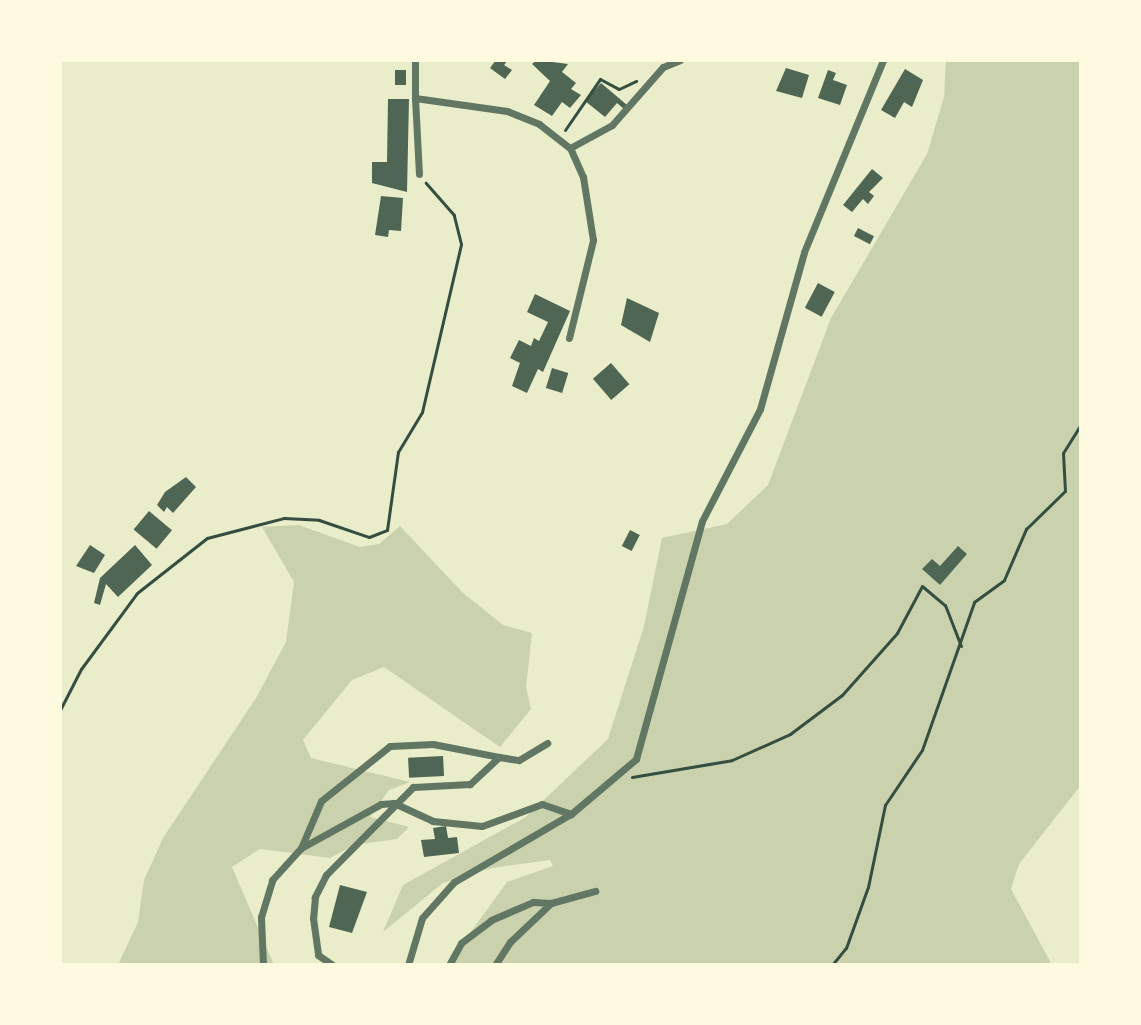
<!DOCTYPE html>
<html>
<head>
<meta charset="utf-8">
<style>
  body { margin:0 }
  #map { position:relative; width:1141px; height:1025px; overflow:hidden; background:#e9edc9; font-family:"Public Sans",sans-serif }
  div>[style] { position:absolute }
  .green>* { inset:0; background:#cad2ad }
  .building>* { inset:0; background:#4f6655; transform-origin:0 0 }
  .path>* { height:3px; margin:-1.5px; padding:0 1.5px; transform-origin:1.5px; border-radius:1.5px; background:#344e41 }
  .minor>* { height:7px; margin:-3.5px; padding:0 3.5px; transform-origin:3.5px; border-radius:3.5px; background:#617663 }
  span { translate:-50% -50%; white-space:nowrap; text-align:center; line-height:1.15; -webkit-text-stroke:7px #fefae0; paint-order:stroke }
  .frame { position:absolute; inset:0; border:62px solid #fefae0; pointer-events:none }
</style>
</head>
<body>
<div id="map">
  <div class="green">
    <i style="clip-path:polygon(946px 60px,1081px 60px,1081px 785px,1019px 864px,1011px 889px,1052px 965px,447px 965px,507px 882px,553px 866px,550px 860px,492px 868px,443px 883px,383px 932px,403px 885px,526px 817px,608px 739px,644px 626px,662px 538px,727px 524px,768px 485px,831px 318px,927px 154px,944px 97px)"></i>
    <i style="clip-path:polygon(299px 525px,360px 547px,379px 544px,400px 526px,462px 592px,503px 625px,532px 633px,526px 687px,531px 709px,500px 747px,384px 667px,352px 680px,303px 740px,311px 758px,410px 782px,389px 790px,370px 817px,409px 827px,397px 839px,354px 845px,330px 858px,260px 849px,232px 867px,274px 965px,118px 965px,138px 922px,144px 880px,163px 838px,256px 698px,286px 642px,294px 582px,262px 527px)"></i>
  </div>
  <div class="building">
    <i style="clip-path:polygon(496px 60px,508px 60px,504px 65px,512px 70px,505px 79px,490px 68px)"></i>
    <i style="clip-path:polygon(537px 60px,568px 64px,562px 72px,576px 83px,571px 89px,581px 95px,570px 108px,562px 102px,552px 116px,534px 105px,550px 81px,532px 64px)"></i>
    <i style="clip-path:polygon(786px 68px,809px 75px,802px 98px,776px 91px)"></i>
    <i style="clip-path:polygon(905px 69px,923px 80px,912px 107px,904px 102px,895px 118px,881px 110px)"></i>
    <i style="left:395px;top:70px;width:11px;height:15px"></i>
    <i style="clip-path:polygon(828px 70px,836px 73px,833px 80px,847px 85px,840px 105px,818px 98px)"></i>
    <i style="clip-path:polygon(601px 83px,627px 105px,624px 109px,617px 103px,605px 117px,585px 101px)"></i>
    <i style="clip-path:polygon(388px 99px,409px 99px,407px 192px,372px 183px,372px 162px,387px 162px)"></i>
    <i style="clip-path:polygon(872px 169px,883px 178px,869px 192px,874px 196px,868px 204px,863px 199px,852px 212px,843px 205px)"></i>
    <i style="clip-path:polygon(381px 196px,403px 198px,401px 231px,389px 230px,388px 237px,375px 235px)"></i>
    <i style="left:858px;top:228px;width:18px;height:9px;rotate:27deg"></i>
    <i style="left:818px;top:283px;width:19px;height:28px;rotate:28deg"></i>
    <i style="clip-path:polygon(535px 294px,570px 311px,543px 372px,538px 369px,527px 393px,512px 386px,520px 363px,510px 358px,519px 340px,531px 346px,534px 338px,539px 341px,548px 322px,527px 312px)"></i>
    <i style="clip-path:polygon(627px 298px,659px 313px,650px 342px,621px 325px)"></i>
    <i style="left:611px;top:363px;width:28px;height:24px;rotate:49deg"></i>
    <i style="left:552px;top:368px;width:17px;height:21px;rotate:17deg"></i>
    <i style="clip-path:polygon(186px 477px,196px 487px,173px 513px,167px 507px,164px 512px,157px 505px,165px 492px)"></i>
    <i style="left:149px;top:511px;width:30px;height:24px;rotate:40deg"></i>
    <i style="left:630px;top:530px;width:11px;height:18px;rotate:27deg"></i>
    <i style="clip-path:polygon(90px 545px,105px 555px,94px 573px,76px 566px)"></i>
    <i style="clip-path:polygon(135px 545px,152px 565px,118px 597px,106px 584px,100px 605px,94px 603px,100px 578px)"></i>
    <i style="clip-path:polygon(958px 546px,967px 554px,940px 585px,922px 569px,932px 559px,940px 566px)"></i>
    <i style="left:443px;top:756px;width:20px;height:35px;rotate:87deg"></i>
    <i style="clip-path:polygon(446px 826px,448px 838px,457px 837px,459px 853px,424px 857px,421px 840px,435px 839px,433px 828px)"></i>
    <i style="clip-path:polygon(340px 885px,367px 892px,352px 933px,329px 927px)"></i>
  </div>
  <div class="path">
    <i style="left:565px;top:130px;width:62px;rotate:-55.5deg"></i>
    <i style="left:600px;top:79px;width:21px;rotate:28deg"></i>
    <i style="left:619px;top:89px;width:19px;rotate:-25deg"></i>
    <i style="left:60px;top:710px;width:46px;rotate:-62.9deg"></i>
    <i style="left:81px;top:669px;width:94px;rotate:-53.6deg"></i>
    <i style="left:137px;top:593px;width:89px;rotate:-38.2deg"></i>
    <i style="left:207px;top:538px;width:80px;rotate:-14.6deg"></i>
    <i style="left:284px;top:518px;width:35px;rotate:3deg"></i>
    <i style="left:319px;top:520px;width:53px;rotate:18.8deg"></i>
    <i style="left:369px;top:537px;width:19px;rotate:-21deg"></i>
    <i style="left:387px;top:530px;width:79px;rotate:-82deg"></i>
    <i style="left:398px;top:452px;width:47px;rotate:-59deg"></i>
    <i style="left:422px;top:412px;width:172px;rotate:-76.9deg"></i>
    <i style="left:461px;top:244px;width:30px;rotate:-104deg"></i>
    <i style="left:454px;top:215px;width:43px;rotate:-131.2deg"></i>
    <i style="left:632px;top:777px;width:101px;rotate:-9.6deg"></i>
    <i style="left:732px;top:760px;width:64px;rotate:-24.1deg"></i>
    <i style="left:790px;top:734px;width:65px;rotate:-36.9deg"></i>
    <i style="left:842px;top:695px;width:83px;rotate:-48.4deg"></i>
    <i style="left:897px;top:633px;width:53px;rotate:-62deg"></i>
    <i style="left:922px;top:586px;width:30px;rotate:40deg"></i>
    <i style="left:945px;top:605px;width:44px;rotate:68.7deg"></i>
    <i style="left:832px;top:965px;width:22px;rotate:-51deg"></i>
    <i style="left:846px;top:948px;width:65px;rotate:-70.2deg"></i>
    <i style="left:868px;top:887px;width:84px;rotate:-78.3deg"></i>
    <i style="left:885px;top:805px;width:66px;rotate:-56.1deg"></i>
    <i style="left:922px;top:750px;width:157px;rotate:-70.6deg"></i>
    <i style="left:974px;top:602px;width:37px;rotate:-36deg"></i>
    <i style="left:1004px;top:580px;width:56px;rotate:-66.7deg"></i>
    <i style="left:1026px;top:529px;width:54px;rotate:-44.3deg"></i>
    <i style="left:1065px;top:491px;width:38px;rotate:-93deg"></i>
    <i style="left:1063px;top:453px;width:34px;rotate:-58deg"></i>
  </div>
  <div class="minor">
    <i style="left:415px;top:60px;width:38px;rotate:90deg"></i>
    <i style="left:415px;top:98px;width:93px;rotate:8deg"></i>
    <i style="left:507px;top:111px;width:35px;rotate:22deg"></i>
    <i style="left:539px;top:124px;width:39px;rotate:38deg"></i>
    <i style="left:570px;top:148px;width:48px;rotate:-28.7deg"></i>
    <i style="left:612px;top:125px;width:77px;rotate:-48.7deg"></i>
    <i style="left:663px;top:67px;width:18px;rotate:-22deg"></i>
    <i style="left:415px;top:98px;width:76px;rotate:87deg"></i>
    <i style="left:569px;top:338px;width:101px;rotate:-76.2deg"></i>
    <i style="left:593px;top:240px;width:64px;rotate:-99deg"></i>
    <i style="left:583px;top:177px;width:32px;rotate:-114deg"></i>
    <i style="left:499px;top:757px;width:20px;rotate:9deg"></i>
    <i style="left:519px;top:760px;width:33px;rotate:-31deg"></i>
    <i style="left:301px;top:848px;width:51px;rotate:-66.9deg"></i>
    <i style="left:321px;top:801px;width:88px;rotate:-38.6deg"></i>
    <i style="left:390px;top:746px;width:43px;rotate:-2.7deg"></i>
    <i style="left:433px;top:744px;width:67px;rotate:11.1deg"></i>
    <i style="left:499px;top:757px;width:40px;rotate:137deg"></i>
    <i style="left:470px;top:784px;width:57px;rotate:177deg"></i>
    <i style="left:413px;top:787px;width:124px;rotate:134.7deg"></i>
    <i style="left:326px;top:875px;width:25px;rotate:117deg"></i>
    <i style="left:315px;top:897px;width:21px;rotate:95deg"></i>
    <i style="left:313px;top:918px;width:37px;rotate:82deg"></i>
    <i style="left:318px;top:955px;width:18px;rotate:34deg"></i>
    <i style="left:551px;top:903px;width:46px;rotate:-15.3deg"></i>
    <i style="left:263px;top:965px;width:48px;rotate:-92.4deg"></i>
    <i style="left:261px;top:917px;width:39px;rotate:-73deg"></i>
    <i style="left:272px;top:880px;width:43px;rotate:-47.8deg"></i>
    <i style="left:301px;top:848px;width:91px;rotate:-28.8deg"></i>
    <i style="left:381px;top:804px;width:13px;rotate:-4deg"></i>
    <i style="left:394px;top:803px;width:43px;rotate:24.8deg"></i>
    <i style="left:433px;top:821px;width:49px;rotate:5.8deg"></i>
    <i style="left:482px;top:826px;width:64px;rotate:-20.1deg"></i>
    <i style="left:542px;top:804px;width:31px;rotate:19deg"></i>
    <i style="left:408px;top:965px;width:49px;rotate:-73.4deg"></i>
    <i style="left:422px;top:918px;width:48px;rotate:-48.4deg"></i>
    <i style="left:454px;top:882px;width:135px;rotate:-30.2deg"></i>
    <i style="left:571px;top:814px;width:85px;rotate:-40.2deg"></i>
    <i style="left:636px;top:759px;width:247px;rotate:-74.5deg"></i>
    <i style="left:702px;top:521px;width:126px;rotate:-62.6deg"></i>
    <i style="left:760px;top:409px;width:163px;rotate:-74.3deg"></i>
    <i style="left:804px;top:252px;width:208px;rotate:-67.6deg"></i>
    <i style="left:449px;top:965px;width:25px;rotate:-61deg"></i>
    <i style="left:461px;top:943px;width:38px;rotate:-37deg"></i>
    <i style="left:491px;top:920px;width:46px;rotate:-23.2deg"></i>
    <i style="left:533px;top:902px;width:18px;rotate:3deg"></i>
    <i style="left:551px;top:903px;width:57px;rotate:136.4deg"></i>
    <i style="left:510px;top:942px;width:27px;rotate:123deg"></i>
  </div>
  <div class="frame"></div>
</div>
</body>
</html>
